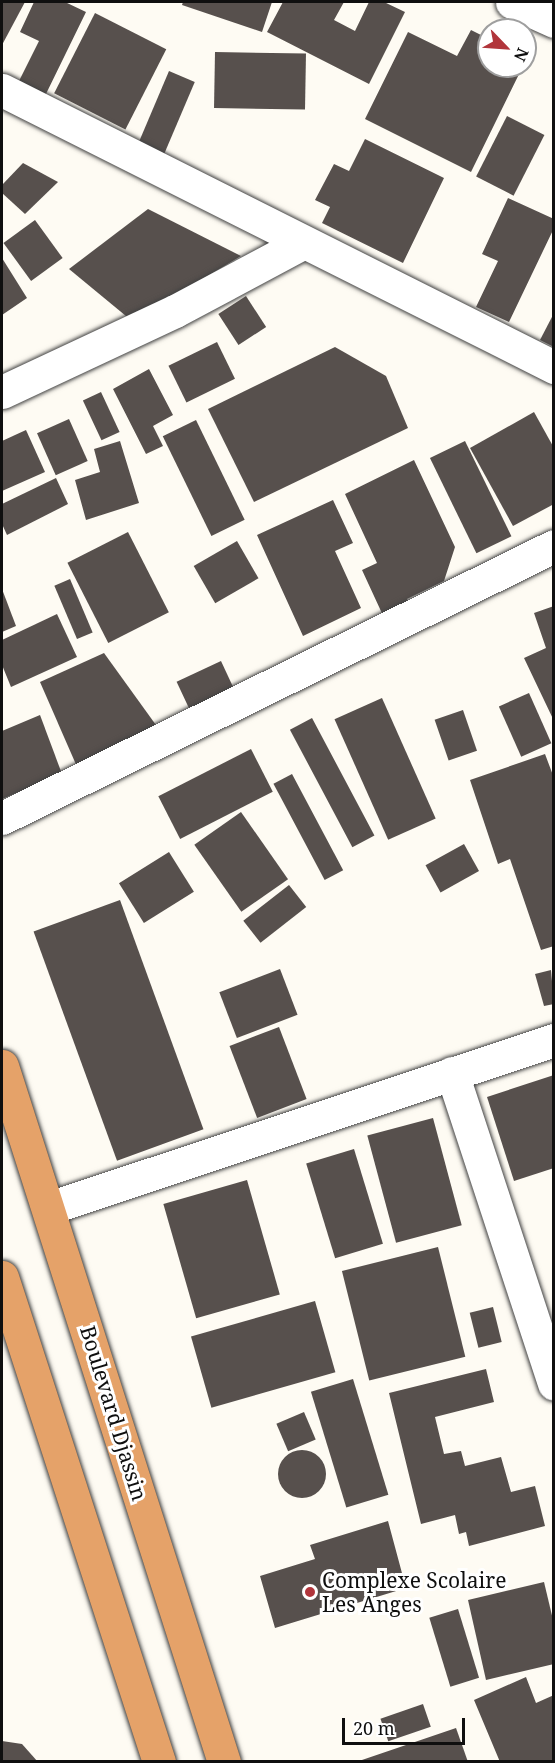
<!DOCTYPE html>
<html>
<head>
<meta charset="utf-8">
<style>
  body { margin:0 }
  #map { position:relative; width:555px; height:1763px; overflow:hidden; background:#fefbf3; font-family:"Noto Serif",serif }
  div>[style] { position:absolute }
  .building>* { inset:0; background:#57504d; transform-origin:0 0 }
  .round { border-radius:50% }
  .roads { filter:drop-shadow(0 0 2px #424242) drop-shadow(0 0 2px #424242) }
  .minor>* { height:33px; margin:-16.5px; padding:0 16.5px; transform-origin:16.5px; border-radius:16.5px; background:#fff }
  .highway>* { height:33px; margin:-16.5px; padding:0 16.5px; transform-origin:16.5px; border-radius:16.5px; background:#e5a269 }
  .dots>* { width:16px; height:16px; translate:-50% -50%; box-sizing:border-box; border:3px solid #fff; border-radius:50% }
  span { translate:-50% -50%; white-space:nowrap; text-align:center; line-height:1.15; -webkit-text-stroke:6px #fff; paint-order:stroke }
  .street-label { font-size:21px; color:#0f0f0f }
  .poi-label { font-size:21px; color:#0f0f0f }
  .left { translate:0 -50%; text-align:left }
  .frame { position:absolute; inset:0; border:3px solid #0f0f0f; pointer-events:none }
  .north { position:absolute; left:477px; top:18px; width:60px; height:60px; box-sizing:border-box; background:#fff; border:2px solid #9f9f9f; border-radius:50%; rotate:115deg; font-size:16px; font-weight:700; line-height:24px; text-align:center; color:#0f0f0f }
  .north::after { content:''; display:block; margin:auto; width:21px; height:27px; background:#b1353b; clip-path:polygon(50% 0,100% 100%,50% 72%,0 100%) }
  .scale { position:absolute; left:342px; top:1718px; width:123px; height:27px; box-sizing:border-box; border:3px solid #0f0f0f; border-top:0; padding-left:8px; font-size:18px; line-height:21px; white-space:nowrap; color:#0f0f0f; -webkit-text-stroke:4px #fff; paint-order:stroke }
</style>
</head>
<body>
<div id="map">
  <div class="building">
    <i style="clip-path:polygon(2px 2px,25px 2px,2px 45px)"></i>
    <i style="clip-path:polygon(34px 2px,65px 2px,86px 12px,44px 98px,17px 85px,39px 41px,20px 32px)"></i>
    <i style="clip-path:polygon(183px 2px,272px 2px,262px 32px,182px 5px)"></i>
    <i style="clip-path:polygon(283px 2px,344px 2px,334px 20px,355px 31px,369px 2px,384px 2px,405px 12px,369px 84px,267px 32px)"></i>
    <i style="left:95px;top:13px;width:80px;height:90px;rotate:27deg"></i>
    <i style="clip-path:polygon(471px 30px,489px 39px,489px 66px,523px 66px,471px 172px,365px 119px,408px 32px,457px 56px)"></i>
    <i style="left:215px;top:52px;width:91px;height:56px;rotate:1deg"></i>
    <i style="left:169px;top:71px;width:28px;height:80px;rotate:23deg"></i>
    <i style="left:507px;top:116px;width:42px;height:68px;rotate:27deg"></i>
    <i style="clip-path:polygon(365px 139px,444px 178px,403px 263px,322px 223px,330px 207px,315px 200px,334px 164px,349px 171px)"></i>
    <i style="clip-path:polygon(23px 163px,58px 182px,25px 214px,2px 193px,2px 185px)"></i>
    <i style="clip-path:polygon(508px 198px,554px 219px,554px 228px,509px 322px,476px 307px,498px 261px,482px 254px)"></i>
    <i style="clip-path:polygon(148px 209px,241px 256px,132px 321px,69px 269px)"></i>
    <i style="left:35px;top:220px;width:47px;height:39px;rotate:54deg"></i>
    <i style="clip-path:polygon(2px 258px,27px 298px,2px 315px)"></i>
    <i style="left:246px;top:296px;width:37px;height:33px;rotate:57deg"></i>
    <i style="clip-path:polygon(554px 313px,554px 347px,540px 340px)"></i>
    <i style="left:217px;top:342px;width:41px;height:54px;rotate:64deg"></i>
    <i style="clip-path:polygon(335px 347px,386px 376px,408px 428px,254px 502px,208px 409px)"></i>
    <i style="clip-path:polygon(149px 369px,173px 415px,153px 426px,163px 446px,146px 454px,113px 389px)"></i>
    <i style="left:101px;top:392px;width:44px;height:20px;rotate:65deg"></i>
    <i style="clip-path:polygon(534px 412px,554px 448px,554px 504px,513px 526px,470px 448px)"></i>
    <i style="left:69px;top:419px;width:46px;height:35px;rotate:66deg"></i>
    <i style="left:196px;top:420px;width:111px;height:37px;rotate:64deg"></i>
    <i style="clip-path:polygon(26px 430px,45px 472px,2px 491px,2px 441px)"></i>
    <i style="clip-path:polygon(120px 441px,139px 503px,86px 520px,75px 480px,100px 472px,94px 449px)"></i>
    <i style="left:465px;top:441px;width:106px;height:39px;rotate:64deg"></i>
    <i style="clip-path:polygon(414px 460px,455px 547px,444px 581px,407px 599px,412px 609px,386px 622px,362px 570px,377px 563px,345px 494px)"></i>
    <i style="clip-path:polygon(56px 478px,68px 504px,7px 535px,2px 524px,2px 504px)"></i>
    <i style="clip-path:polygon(333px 500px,353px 543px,335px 551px,361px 608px,303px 636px,257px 535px)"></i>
    <i style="left:128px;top:532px;width:90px;height:68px;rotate:63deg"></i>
    <i style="left:237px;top:541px;width:43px;height:50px;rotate:60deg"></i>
    <i style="left:70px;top:579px;width:58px;height:17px;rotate:67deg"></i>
    <i style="clip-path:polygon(2px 589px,16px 626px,2px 632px)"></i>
    <i style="clip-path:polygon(554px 606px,554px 721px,524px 658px,546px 648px,534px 613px)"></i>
    <i style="clip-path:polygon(57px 614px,77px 657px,11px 687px,2px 665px,2px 640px)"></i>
    <i style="clip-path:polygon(104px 653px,161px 732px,78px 769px,40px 682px)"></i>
    <i style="left:221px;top:661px;width:33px;height:49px;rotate:65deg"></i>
    <i style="left:529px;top:693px;width:55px;height:33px;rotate:66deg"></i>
    <i style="left:382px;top:698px;width:132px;height:52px;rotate:66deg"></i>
    <i style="left:463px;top:710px;width:43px;height:30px;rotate:71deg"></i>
    <i style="clip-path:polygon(40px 715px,62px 774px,2px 799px,2px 731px)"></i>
    <i style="left:312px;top:718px;width:133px;height:25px;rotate:62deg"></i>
    <i style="left:251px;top:749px;width:48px;height:104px;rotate:63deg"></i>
    <i style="clip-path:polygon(545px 754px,554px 778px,554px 946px,541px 950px,510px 859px,498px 864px,470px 780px)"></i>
    <i style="left:292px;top:774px;width:109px;height:21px;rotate:62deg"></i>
    <i style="left:241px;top:812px;width:82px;height:57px;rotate:55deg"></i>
    <i style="left:464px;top:844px;width:31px;height:44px;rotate:61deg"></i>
    <i style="left:169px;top:852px;width:47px;height:59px;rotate:58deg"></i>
    <i style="left:289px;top:885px;width:28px;height:58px;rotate:52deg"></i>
    <i style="left:120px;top:900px;width:244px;height:92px;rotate:70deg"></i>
    <i style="left:280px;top:969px;width:49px;height:65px;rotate:69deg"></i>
    <i style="clip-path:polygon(551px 970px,554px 1004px,544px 1006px,535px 974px)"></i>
    <i style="left:279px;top:1027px;width:77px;height:53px;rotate:69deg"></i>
    <i style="clip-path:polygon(554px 1075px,554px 1168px,514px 1181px,487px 1097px)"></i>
    <i style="left:433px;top:1118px;width:111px;height:68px;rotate:75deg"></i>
    <i style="left:354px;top:1149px;width:99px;height:50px;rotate:73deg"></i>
    <i style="left:247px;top:1180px;width:119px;height:87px;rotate:74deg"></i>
    <i style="left:438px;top:1247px;width:113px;height:99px;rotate:76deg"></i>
    <i style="left:315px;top:1301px;width:74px;height:129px;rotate:74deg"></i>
    <i style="left:493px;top:1307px;width:36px;height:24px;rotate:76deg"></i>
    <i style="clip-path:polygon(486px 1369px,494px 1402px,435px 1417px,444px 1454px,461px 1451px,465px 1466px,501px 1457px,511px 1492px,535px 1486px,545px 1526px,469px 1546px,466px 1532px,459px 1534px,455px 1515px,421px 1524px,389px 1393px)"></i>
    <i style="left:353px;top:1379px;width:121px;height:44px;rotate:73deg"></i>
    <i style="left:304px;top:1412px;width:30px;height:30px;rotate:67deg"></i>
    <i class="round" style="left:278px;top:1450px;width:48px;height:48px"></i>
    <i style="clip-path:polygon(388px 1521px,406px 1588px,275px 1628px,260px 1576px,315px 1559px,310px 1545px)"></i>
    <i style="clip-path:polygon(544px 1582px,554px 1624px,554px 1664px,486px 1680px,468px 1600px)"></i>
    <i style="left:458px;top:1609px;width:72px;height:30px;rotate:73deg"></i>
    <i style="clip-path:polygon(526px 1677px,536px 1703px,554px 1695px,554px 1762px,500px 1762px,474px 1700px)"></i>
    <i style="left:423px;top:1704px;width:24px;height:45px;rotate:71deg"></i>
    <i style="clip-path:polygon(456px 1728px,468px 1762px,359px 1762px,359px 1761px)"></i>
    <i style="clip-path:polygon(2px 1741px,22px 1744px,38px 1762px,2px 1762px)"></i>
  </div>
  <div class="roads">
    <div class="minor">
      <i style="left:512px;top:2px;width:46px;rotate:24.3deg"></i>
      <i style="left:2px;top:90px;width:618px;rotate:26.65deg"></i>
      <i style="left:2px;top:392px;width:191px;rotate:-25.1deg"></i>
      <i style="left:175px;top:311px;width:146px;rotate:-28.1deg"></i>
      <i style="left:2px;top:818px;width:615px;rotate:-26.23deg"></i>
      <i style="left:452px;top:1073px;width:327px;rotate:71.8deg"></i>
      <i style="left:49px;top:1208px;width:532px;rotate:-18.4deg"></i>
    </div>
    <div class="highway">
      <i style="left:2px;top:1066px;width:731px;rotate:72.31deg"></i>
      <i style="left:2px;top:1277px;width:510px;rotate:72.06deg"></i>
    </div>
  </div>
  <div class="dots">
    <i style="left:310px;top:1592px;background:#b1353b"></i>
  </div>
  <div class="street-label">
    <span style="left:114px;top:1413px;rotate:73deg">Boulevard Djassin</span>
  </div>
  <div class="poi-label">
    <span class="left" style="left:322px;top:1592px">Complexe Scolaire<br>Les Anges</span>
  </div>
  <div class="frame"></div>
  <div class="north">N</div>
  <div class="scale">20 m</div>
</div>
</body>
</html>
